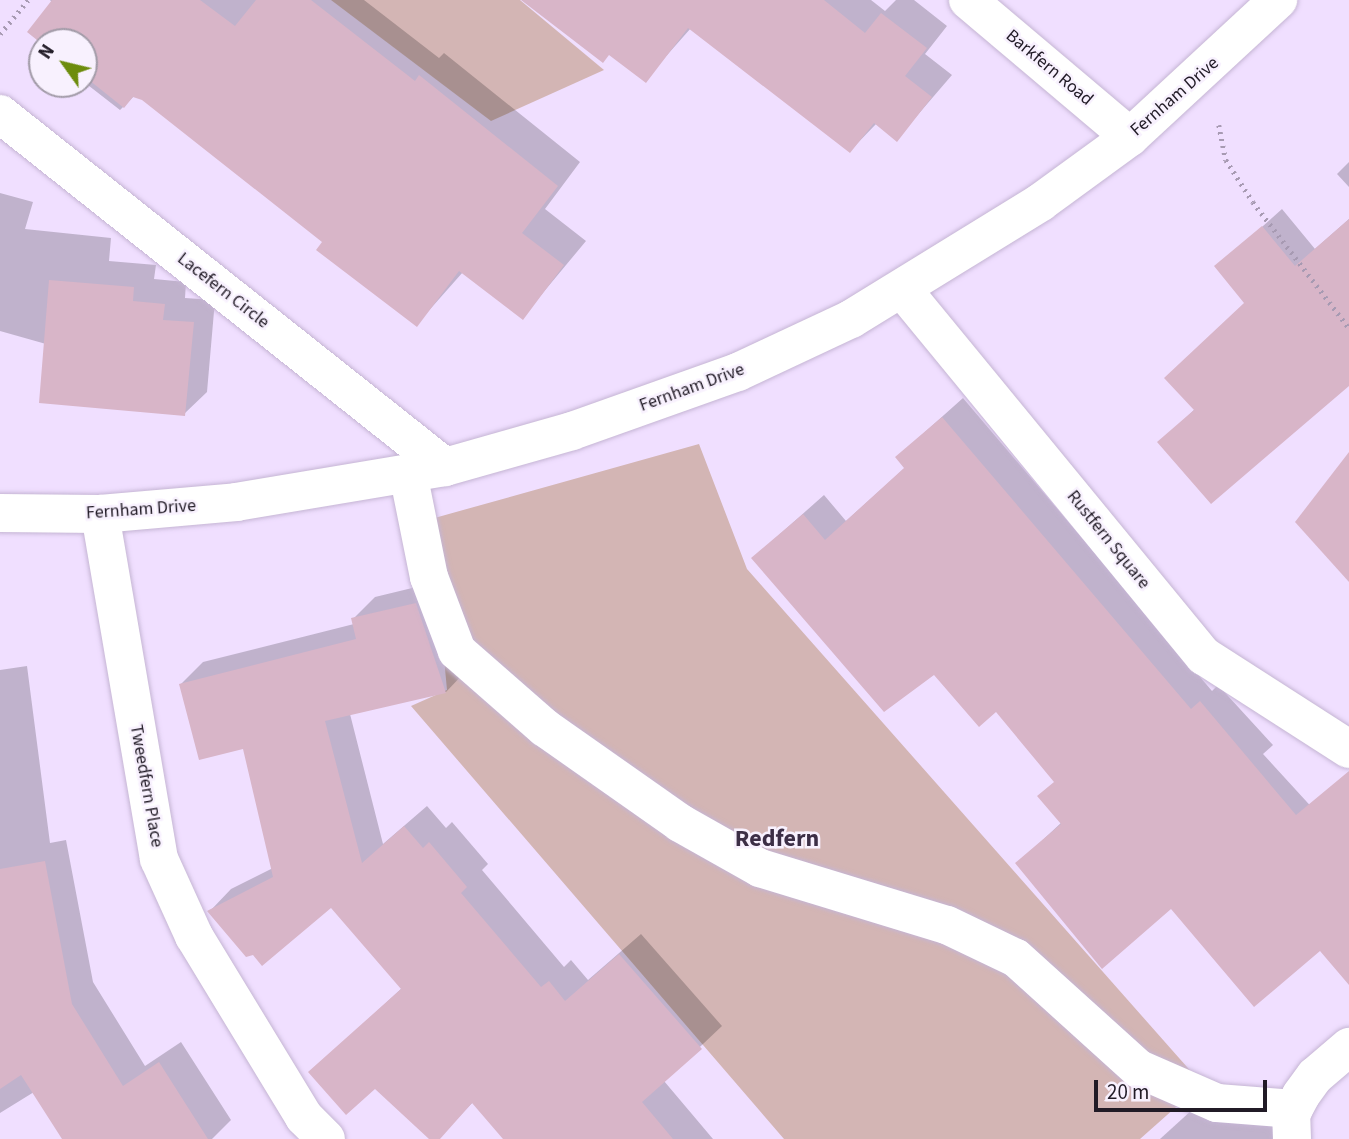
<!DOCTYPE html>
<html>
<head>
<meta charset="utf-8">
<style>
  body { margin:0 }
  #map { position:relative; width:1349px; height:1139px; overflow:hidden; background:#f0dfff; font-family:"Source Sans 3",sans-serif }
  div>[style] { position:absolute }
  .green>* { inset:0; background:#d3b5b4 }
  .shadow>* { inset:0; background:#0003 }
  .building>* { inset:0; background:#d8b5c8 }
  .path>* { height:4.5px; margin-top:-2.25px; transform-origin:0; background:repeating-linear-gradient(90deg,#a79ab2 0 2px,transparent 0 7px) }
  .roads { filter:drop-shadow(0 0 2px #c5b5d4) drop-shadow(0 0 2px #c5b5d4) }
  .minor>* { height:38px; margin:-19px; padding:0 19px; transform-origin:19px; border-radius:19px; background:#fff }
  span { translate:-50% -50%; white-space:nowrap; text-align:center; line-height:1.15; -webkit-text-stroke:5px #f8f1fe; paint-order:stroke }
  .street-label { font-size:18px; color:#211b26 }
  .district-label { font-size:24px; color:#3c2e46; font-weight:700 }
  .north { position:absolute; left:28px; top:28px; width:70px; height:70px; box-sizing:border-box; background:#f8f1fe; border:2px solid #a29ba8; border-radius:50%; rotate:304deg; font-size:19px; font-weight:700; line-height:28px; text-align:center; color:#211b26 }
  .north::after { content:''; display:block; margin:auto; width:24px; height:32px; background:#6d8c0d; clip-path:polygon(50% 0,100% 100%,50% 72%,0 100%) }
  .scale { position:absolute; left:1094px; top:1080px; width:173px; height:32px; box-sizing:border-box; border:4px solid #211b26; border-top:0; padding-left:9px; font-size:21px; line-height:24px; white-space:nowrap; color:#211b26; -webkit-text-stroke:5px #f8f1fe; paint-order:stroke }
</style>
</head>
<body>
<div id="map">
  <div class="green">
    <i style="clip-path:polygon(331px 0,520px 0,604px 70px,491px 121px)"></i>
    <i style="clip-path:polygon(699px 444px,747px 569px,1202px 1084px,1140px 1139px,784px 1139px,411px 706px,447px 690px,431px 519px)"></i>
  </div>
  <div class="shadow">
    <i style="clip-path:polygon(50px 0,364px 0,439px 58px,444px 53px,580px 162px,545px 209px,586px 241px,522px 318px,463px 272px,417px 324px,325px 242px,143px 99px,135px 95px,120px 110px,84px 82px,84px 42px)"></i>
    <i style="clip-path:polygon(556px 0,871px 0,885px 11px,896px 0,914px 0,947px 26px,925px 54px,952px 75px,897px 139px,877px 123px,850px 151px,691px 28px,645px 80px,610px 54px)"></i>
    <i style="clip-path:polygon(1349px 162px,1349px 187px,1337px 174px)"></i>
    <i style="clip-path:polygon(0 193px,33px 202px,25px 229px,111px 238px,109px 261px,156px 265px,154px 279px,186px 282px,185px 298px,215px 300px,207px 392px,184px 414px,46px 344px,0 331px)"></i>
    <i style="clip-path:polygon(1282px 209px,1315px 249px,1349px 219px,1349px 384px,1160px 442px,1195px 409px,1246px 302px,1217px 267px)"></i>
    <i style="clip-path:polygon(963px 398px,1212px 691px,1218px 685px,1273px 745px,1263px 754px,1317px 813px,1349px 785px,1349px 925px,1171px 907px,1018px 863px,1062px 822px,1055px 781px,996px 710px,753px 558px,824px 495px,846px 521px,906px 467px,897px 457px)"></i>
    <i style="clip-path:polygon(437px 582px,467px 670px,446px 692px,350px 714px,383px 844px,427px 806px,446px 828px,452px 822px,488px 864px,482px 870px,564px 967px,571px 960px,588px 980px,641px 934px,722px 1026px,664px 1081px,713px 1139px,506px 1139px,474px 1101px,438px 1139px,432px 1139px,375px 1087px,311px 1072px,402px 988px,331px 905px,210px 911px,231px 889px,273px 868px,244px 746px,181px 684px,203px 662px,354px 624px,353px 619px,375px 597px)"></i>
    <i style="clip-path:polygon(27px 666px,50px 843px,66px 840px,93px 982px,145px 1066px,181px 1042px,231px 1120px,212px 1139px,67px 1139px,34px 1092px,0 1113px,0 670px)"></i>
    <i style="clip-path:polygon(1193px 1109px,1269px 1121px,1286px 1139px,1160px 1139px)"></i>
  </div>
  <div class="building">
    <i style="clip-path:polygon(52px 0,200px 0,235px 26px,256px 0,311px 0,415px 81px,419px 75px,558px 186px,522px 233px,564px 265px,523px 320px,459px 271px,417px 327px,316px 250px,322px 242px,142px 100px,133px 97px,124px 108px,84px 76px,84px 42px,42px 44px,27px 32px)"></i>
    <i style="clip-path:polygon(521px 0,824px 0,865px 33px,881px 13px,927px 48px,905px 76px,932px 97px,897px 142px,874px 123px,850px 153px,688px 28px,646px 83px,609px 55px,603px 63px)"></i>
    <i style="clip-path:polygon(1349px 219px,1349px 386px,1211px 504px,1157px 442px,1194px 410px,1164px 378px,1244px 303px,1214px 266px,1262px 226px,1295px 266px)"></i>
    <i style="clip-path:polygon(49px 280px,134px 287px,133px 301px,165px 304px,163px 320px,194px 322px,185px 416px,39px 403px)"></i>
    <i style="clip-path:polygon(942px 417px,1191px 709px,1200px 701px,1296px 815px,1349px 771px,1349px 985px,1320px 951px,1254px 1007px,1171px 909px,1102px 969px,1015px 863px,1061px 824px,1037px 796px,1054px 782px,996px 712px,979px 727px,934px 675px,884px 712px,751px 558px,803px 514px,825px 540px,904px 468px,895px 457px)"></i>
    <i style="clip-path:polygon(1349px 452px,1349px 582px,1295px 522px)"></i>
    <i style="clip-path:polygon(416px 603px,446px 693px,325px 721px,362px 863px,404px 826px,423px 848px,429px 842px,467px 887px,461px 893px,541px 987px,549px 981px,565px 1001px,619px 954px,702px 1049px,642px 1102px,673px 1139px,503px 1139px,472px 1103px,440px 1139px,429px 1139px,375px 1089px,346px 1115px,308px 1072px,401px 989px,331px 908px,262px 966px,253px 955px,246px 957px,207px 911px,273px 877px,243px 749px,199px 760px,179px 684px,356px 639px,351px 618px)"></i>
    <i style="clip-path:polygon(45px 861px,72px 1004px,123px 1086px,159px 1062px,208px 1139px,62px 1139px,21px 1075px,0 1089px,0 869px)"></i>
  </div>
  <div class="path">
    <i style="left:0;top:34px;width:44px;rotate:-50.5deg"></i>
    <i style="left:1219px;top:125px;width:36px;rotate:79deg"></i>
    <i style="left:1226px;top:160px;width:50px;rotate:57.3deg"></i>
    <i style="left:1253px;top:202px;width:158px;rotate:52.7deg"></i>
  </div>
  <div class="roads">
    <div class="minor">
      <i style="left:968px;top:0;width:212px;rotate:40.2deg"></i>
      <i style="left:0;top:114px;width:568px;rotate:38.42deg"></i>
      <i style="left:903px;top:290px;width:474px;rotate:50.6deg"></i>
      <i style="left:1204px;top:656px;width:172px;rotate:32.7deg"></i>
      <i style="left:408px;top:473px;width:106px;rotate:78.6deg"></i>
      <i style="left:429px;top:577px;width:79px;rotate:69.3deg"></i>
      <i style="left:457px;top:651px;width:117px;rotate:41.2deg"></i>
      <i style="left:545px;top:728px;width:165px;rotate:35.1deg"></i>
      <i style="left:680px;top:823px;width:92px;rotate:29.4deg"></i>
      <i style="left:760px;top:868px;width:195px;rotate:17deg"></i>
      <i style="left:947px;top:925px;width:76px;rotate:25.6deg"></i>
      <i style="left:1016px;top:958px;width:166px;rotate:42.1deg"></i>
      <i style="left:1139px;top:1069px;width:85px;rotate:23.6deg"></i>
      <i style="left:1217px;top:1103px;width:77px;rotate:4.5deg"></i>
      <i style="left:0;top:513px;width:100px;rotate:0.6deg"></i>
      <i style="left:100px;top:514px;width:137px;rotate:-5deg"></i>
      <i style="left:236px;top:502px;width:212px;rotate:-9.5deg"></i>
      <i style="left:445px;top:467px;width:132px;rotate:-15.8deg"></i>
      <i style="left:572px;top:431px;width:176px;rotate:-19.6deg"></i>
      <i style="left:738px;top:372px;width:125px;rotate:-25.1deg"></i>
      <i style="left:851px;top:319px;width:223px;rotate:-31.6deg"></i>
      <i style="left:1041px;top:202px;width:110px;rotate:-36.1deg"></i>
      <i style="left:1130px;top:137px;width:202px;rotate:-42.8deg"></i>
      <i style="left:100px;top:514px;width:350px;rotate:80.3deg"></i>
      <i style="left:159px;top:859px;width:85px;rotate:65.6deg"></i>
      <i style="left:194px;top:936px;width:212px;rotate:58.7deg"></i>
      <i style="left:304px;top:1117px;width:31px;rotate:45deg"></i>
      <i style="left:1292px;top:1139px;width:25px;rotate:-92deg"></i>
      <i style="left:1291px;top:1114px;width:21px;rotate:-62deg"></i>
      <i style="left:1301px;top:1095px;width:24px;rotate:-54deg"></i>
      <i style="left:1315px;top:1076px;width:45px;rotate:-40.5deg"></i>
    </div>
  </div>
  <div class="street-label">
    <span style="left:1049px;top:68px;rotate:40deg">Barkfern Road</span>
    <span style="left:1175px;top:97px;rotate:-41deg">Fernham Drive</span>
    <span style="left:223px;top:291px;rotate:38deg">Lacefern Circle</span>
    <span style="left:692px;top:388px;rotate:-20deg">Fernham Drive</span>
    <span style="left:141px;top:510px;rotate:-4deg">Fernham Drive</span>
    <span style="left:1108px;top:540px;rotate:51deg">Rustfern Square</span>
    <span style="left:146px;top:786px;rotate:80deg">Tweedfern Place</span>
  </div>
  <div class="district-label">
    <span style="left:777px;top:839px">Redfern</span>
  </div>
  <div class="north">N</div>
  <div class="scale">20 m</div>
</div>
</body>
</html>
